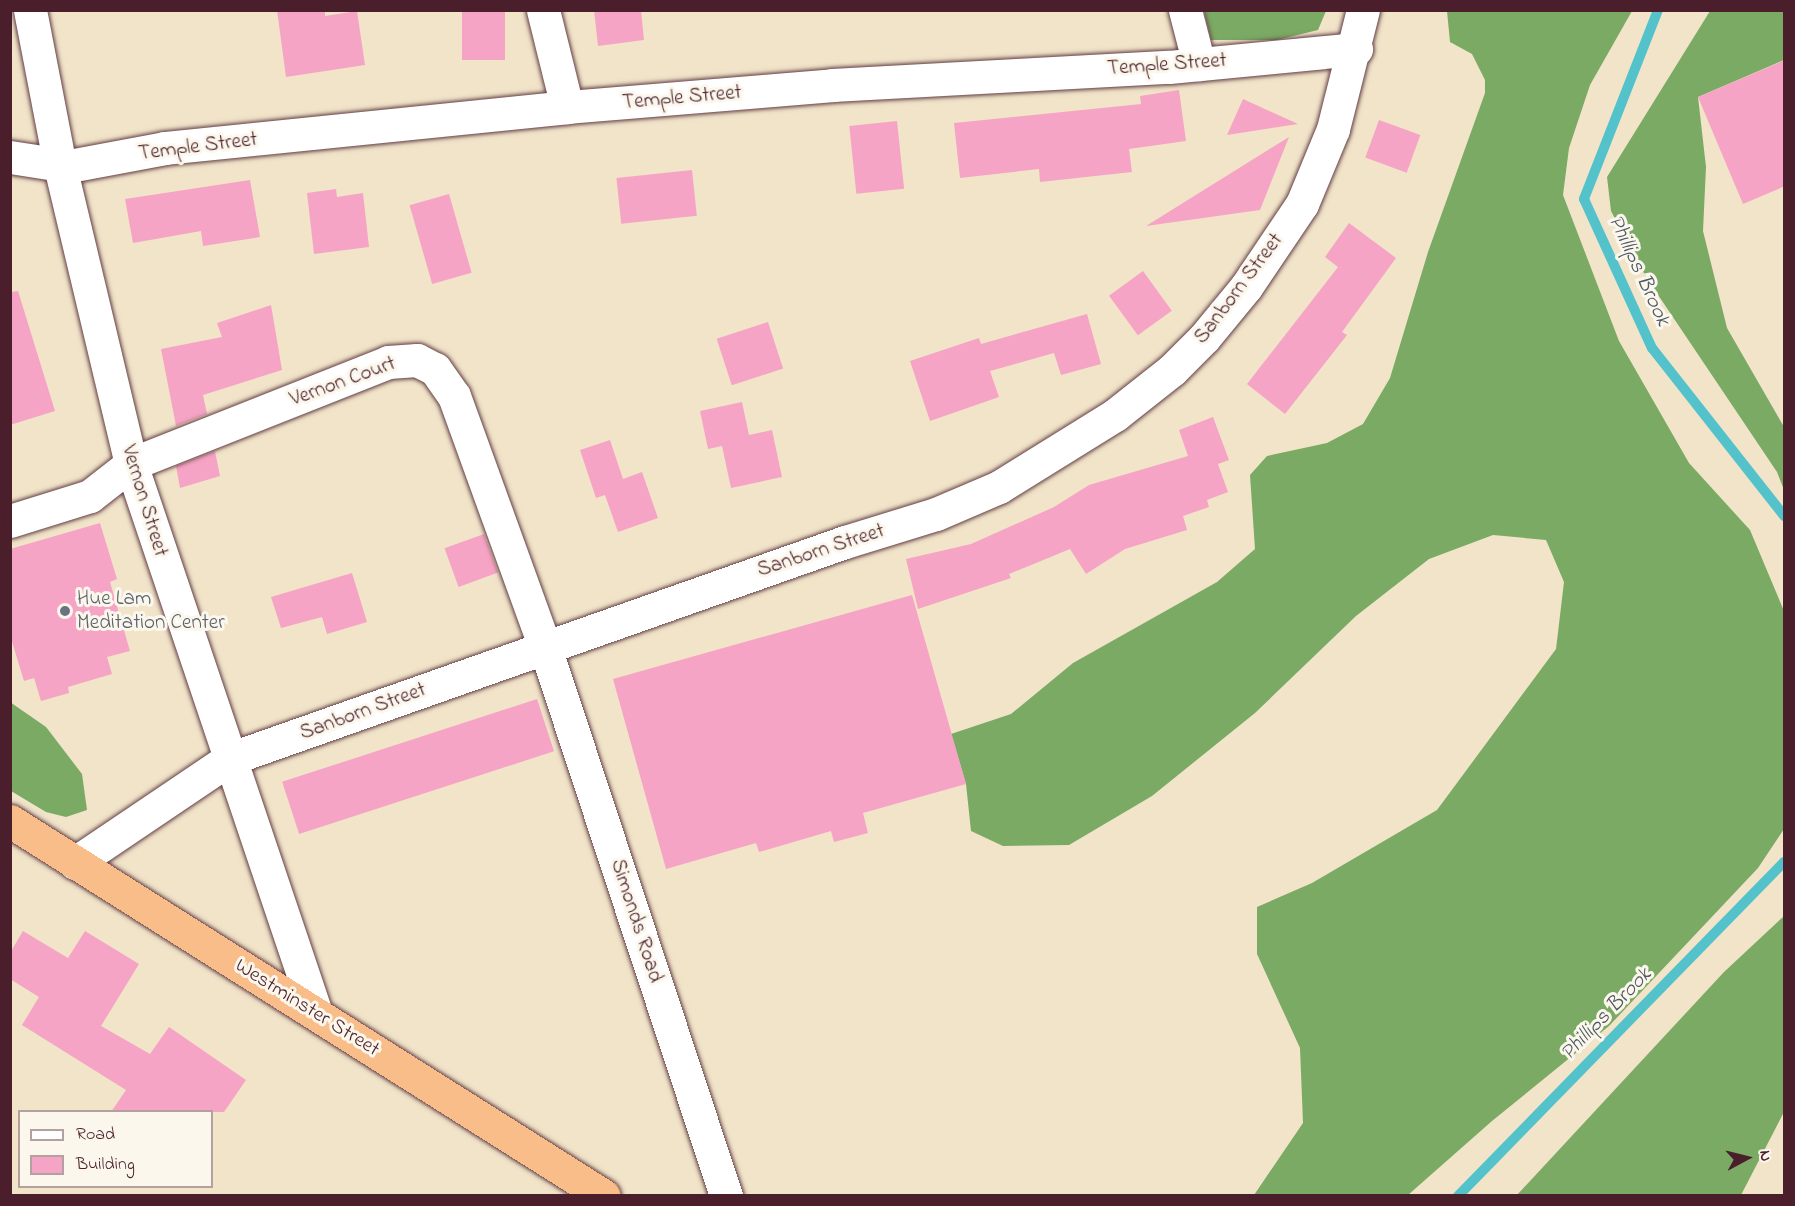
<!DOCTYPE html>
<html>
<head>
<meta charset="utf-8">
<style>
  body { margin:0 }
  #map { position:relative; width:1795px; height:1206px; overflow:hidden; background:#f1e4c9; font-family:"Indie Flower",sans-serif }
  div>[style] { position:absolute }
  .forest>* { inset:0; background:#7aaa63 }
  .stream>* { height:10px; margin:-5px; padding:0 5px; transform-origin:5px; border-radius:5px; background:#54c2cb }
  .building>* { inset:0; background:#f6a4c5; transform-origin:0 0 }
  .roads { filter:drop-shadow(0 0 2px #633d43) drop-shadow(0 0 2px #633d43) }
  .street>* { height:33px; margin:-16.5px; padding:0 16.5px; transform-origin:16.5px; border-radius:16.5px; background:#fff }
  .highway>* { height:33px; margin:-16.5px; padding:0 16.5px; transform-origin:16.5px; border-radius:16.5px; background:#f8bd89 }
  .dots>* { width:16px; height:16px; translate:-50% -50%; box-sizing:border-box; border:3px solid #fbf7ec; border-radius:50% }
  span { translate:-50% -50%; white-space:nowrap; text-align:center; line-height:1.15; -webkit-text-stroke:6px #fbf7ec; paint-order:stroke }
  .street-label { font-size:21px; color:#4a1f2b }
  .worship-label { font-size:21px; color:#5b616d }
  .left { translate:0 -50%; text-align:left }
  .water-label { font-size:22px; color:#4e5863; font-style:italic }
  .frame { position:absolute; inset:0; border:12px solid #4a1f2b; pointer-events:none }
  .legend { position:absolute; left:18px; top:1110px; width:195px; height:78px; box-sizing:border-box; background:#fbf7ec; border:2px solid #b4a19f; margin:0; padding:8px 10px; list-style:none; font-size:18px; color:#4a1f2b }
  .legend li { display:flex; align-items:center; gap:12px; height:30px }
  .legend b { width:30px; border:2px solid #b4a19f }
  .north { position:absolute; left:1717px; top:1128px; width:60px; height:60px; -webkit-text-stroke:4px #fbf7ec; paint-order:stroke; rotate:83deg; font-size:16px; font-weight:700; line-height:24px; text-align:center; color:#4a1f2b }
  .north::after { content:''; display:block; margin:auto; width:21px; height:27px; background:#4a1f2b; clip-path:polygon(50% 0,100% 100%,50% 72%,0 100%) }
</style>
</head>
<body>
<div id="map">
  <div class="forest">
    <i style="clip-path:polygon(1204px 11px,1326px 11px,1318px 30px,1277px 40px,1211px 40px)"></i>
    <i style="clip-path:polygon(1447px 11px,1632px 11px,1590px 85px,1569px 148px,1563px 195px,1619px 341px,1689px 463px,1750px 530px,1784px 611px,1784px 829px,1758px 868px,1609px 1026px,1492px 1121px,1408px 1195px,1254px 1195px,1303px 1123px,1300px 1048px,1257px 954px,1257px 907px,1312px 883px,1437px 810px,1556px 649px,1564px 582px,1546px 540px,1493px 535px,1429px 559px,1356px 616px,1255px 713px,1152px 796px,1069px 845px,1003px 846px,971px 831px,966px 784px,951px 734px,1011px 714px,1073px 663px,1217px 582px,1255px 549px,1250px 475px,1267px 456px,1327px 443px,1363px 424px,1390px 378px,1428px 252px,1485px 93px,1485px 80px,1472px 54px,1450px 42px)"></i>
    <i style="clip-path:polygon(1710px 11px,1784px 11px,1784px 60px,1698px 97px,1706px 167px,1703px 231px,1727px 328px,1784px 427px,1784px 490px,1777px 472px,1646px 277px,1611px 211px,1607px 177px)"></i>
    <i style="clip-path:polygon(10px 702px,46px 727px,82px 774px,87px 810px,66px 817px,46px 812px,11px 791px)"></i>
    <i style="clip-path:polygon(1784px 916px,1784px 1112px,1741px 1195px,1517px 1195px,1724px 972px)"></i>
  </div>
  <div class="stream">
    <i style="left:1658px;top:10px;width:203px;rotate:111.4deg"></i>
    <i style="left:1584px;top:199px;width:164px;rotate:65.5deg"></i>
    <i style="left:1652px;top:348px;width:214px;rotate:51.8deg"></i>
    <i style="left:1458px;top:1196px;width:467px;rotate:-45.7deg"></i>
  </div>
  <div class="building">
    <i style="clip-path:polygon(277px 10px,325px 10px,325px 16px,357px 11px,365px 65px,286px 77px)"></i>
    <i style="left:462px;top:10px;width:43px;height:50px"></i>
    <i style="clip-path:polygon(594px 10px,641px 10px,644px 40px,598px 46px)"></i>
    <i style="clip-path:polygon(1785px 60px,1785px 186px,1743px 204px,1698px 97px)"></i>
    <i style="clip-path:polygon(1179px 90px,1186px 141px,1129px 149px,1132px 172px,1040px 182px,1039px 169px,960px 178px,954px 123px,1141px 104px,1140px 96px)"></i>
    <i style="clip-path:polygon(1243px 99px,1298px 124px,1227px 135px)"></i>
    <i style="left:1379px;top:120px;width:44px;height:40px;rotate:20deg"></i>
    <i style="left:897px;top:121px;width:68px;height:48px;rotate:84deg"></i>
    <i style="clip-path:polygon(1289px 137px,1260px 210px,1146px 226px)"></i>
    <i style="left:692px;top:170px;width:46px;height:76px;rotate:84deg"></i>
    <i style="clip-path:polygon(250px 180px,260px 237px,203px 246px,201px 231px,133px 243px,125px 199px)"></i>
    <i style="clip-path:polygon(336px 189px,337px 197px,363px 193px,369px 247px,314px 254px,307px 193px)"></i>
    <i style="left:449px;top:194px;width:82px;height:41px;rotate:74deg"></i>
    <i style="clip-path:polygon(1349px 223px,1396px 258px,1342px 332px,1347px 335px,1285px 414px,1247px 384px,1338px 267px,1325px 257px)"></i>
    <i style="left:1143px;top:271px;width:49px;height:42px;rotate:54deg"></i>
    <i style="clip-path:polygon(18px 291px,55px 411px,10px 425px,10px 292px)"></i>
    <i style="clip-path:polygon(271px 305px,282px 370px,203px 395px,207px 414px,176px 426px,161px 349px,222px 337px,217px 323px)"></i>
    <i style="clip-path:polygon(1087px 314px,1101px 364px,1061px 375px,1054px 353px,990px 371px,999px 397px,930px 421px,910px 361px,979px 338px,981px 344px)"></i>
    <i style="left:768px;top:322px;width:49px;height:54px;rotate:72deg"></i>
    <i style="clip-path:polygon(742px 402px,749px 435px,772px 430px,782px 477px,731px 488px,722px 446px,708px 449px,700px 411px)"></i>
    <i style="clip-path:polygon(1213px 417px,1229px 460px,1218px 464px,1228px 492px,1207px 500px,1209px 507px,1183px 516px,1187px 530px,1125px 549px,1086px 574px,1070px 549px,1009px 574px,1011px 578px,918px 609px,906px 559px,971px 544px,1054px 507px,1089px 485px,1188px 456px,1179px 430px)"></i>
    <i style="clip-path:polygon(610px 440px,623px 479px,642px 472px,658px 518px,618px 532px,605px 495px,596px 498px,580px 450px)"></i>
    <i style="clip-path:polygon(215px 451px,220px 476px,180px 488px,176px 466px)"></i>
    <i style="clip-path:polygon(100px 523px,117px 579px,110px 582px,130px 651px,107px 657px,112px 674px,68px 687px,69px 693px,41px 701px,34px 678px,24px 681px,10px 635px,10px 549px)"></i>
    <i style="left:484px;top:534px;width:41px;height:42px;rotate:70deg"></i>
    <i style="clip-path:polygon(352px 573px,367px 622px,327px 634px,322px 617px,281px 628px,271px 597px)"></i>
    <i style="clip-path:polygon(912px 595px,966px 784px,863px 813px,868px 833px,834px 842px,831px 831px,759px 852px,756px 843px,666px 869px,613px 679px)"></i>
    <i style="left:537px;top:699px;width:55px;height:268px;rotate:72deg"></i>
    <i style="clip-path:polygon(23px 931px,68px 958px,85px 931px,139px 964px,101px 1026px,150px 1054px,169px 1027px,246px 1080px,224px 1112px,111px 1112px,126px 1090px,22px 1025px,39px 997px,10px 979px,10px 953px)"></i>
  </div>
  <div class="roads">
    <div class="street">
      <i style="left:30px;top:10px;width:159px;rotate:79.1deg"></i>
      <i style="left:60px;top:166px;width:306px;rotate:76.6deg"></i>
      <i style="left:131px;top:464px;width:579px;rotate:71.38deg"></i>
      <i style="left:543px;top:10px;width:100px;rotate:76.1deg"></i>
      <i style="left:1185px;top:10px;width:56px;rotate:75.5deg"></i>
      <i style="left:10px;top:157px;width:60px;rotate:8.7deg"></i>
      <i style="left:69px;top:166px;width:98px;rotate:-10.6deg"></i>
      <i style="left:165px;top:148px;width:404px;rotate:-5.8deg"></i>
      <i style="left:567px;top:107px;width:266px;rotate:-4.7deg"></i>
      <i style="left:832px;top:85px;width:337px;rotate:-3.1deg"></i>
      <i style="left:1169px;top:67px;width:188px;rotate:-5.5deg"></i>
      <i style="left:10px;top:521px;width:84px;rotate:-17.4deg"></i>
      <i style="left:90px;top:496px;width:52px;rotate:-38deg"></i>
      <i style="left:131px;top:464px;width:277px;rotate:-21.6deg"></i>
      <i style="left:388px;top:362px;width:29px;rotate:-4deg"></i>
      <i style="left:417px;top:360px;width:20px;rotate:27deg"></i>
      <i style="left:435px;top:369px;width:33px;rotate:55deg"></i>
      <i style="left:454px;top:396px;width:267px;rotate:70.1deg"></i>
      <i style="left:545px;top:647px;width:578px;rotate:71.75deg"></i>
      <i style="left:75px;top:863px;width:186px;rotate:-34deg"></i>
      <i style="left:229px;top:759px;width:653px;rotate:-19.41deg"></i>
      <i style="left:845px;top:542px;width:95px;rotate:-17.1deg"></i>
      <i style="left:936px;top:514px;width:69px;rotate:-23.2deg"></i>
      <i style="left:999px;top:487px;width:137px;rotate:-31.8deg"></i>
      <i style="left:1115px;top:415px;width:73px;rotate:-38.3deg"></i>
      <i style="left:1172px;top:370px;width:45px;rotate:-45deg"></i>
      <i style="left:1204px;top:338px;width:66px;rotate:-50.5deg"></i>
      <i style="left:1246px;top:287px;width:100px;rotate:-56deg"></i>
      <i style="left:1302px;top:204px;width:81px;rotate:-67.5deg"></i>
      <i style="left:1333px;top:129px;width:123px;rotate:-75.9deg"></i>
    </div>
    <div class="highway">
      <i style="left:10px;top:821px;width:702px;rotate:32.26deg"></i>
    </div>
  </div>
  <div class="dots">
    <i style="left:65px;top:611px;background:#6b7280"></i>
  </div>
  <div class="street-label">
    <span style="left:1167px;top:65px;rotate:-4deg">Temple Street</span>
    <span style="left:682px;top:98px;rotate:-5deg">Temple Street</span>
    <span style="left:198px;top:147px;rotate:-7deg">Temple Street</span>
    <span style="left:1239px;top:289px;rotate:-53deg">Sanborn Street</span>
    <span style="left:343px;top:382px;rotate:-20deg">Vernon Court</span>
    <span style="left:144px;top:501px;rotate:73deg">Vernon Street</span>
    <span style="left:821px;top:551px;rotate:-18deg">Sanborn Street</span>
    <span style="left:363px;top:712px;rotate:-20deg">Sanborn Street</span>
    <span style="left:636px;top:921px;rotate:72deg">Simonds Road</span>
    <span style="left:307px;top:1008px;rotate:32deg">Westminster Street</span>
  </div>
  <div class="worship-label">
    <span class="left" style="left:77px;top:611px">Hue Lam<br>Meditation Center</span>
  </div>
  <div class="water-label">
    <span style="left:1638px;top:271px;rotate:65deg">Phillips Brook</span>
    <span style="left:1607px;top:1015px;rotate:-46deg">Phillips Brook</span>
  </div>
  <div class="frame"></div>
  <ul class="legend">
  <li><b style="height:8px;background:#fff"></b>Road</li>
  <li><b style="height:16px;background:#f6a4c5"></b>Building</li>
  </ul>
  <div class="north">N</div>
</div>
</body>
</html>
